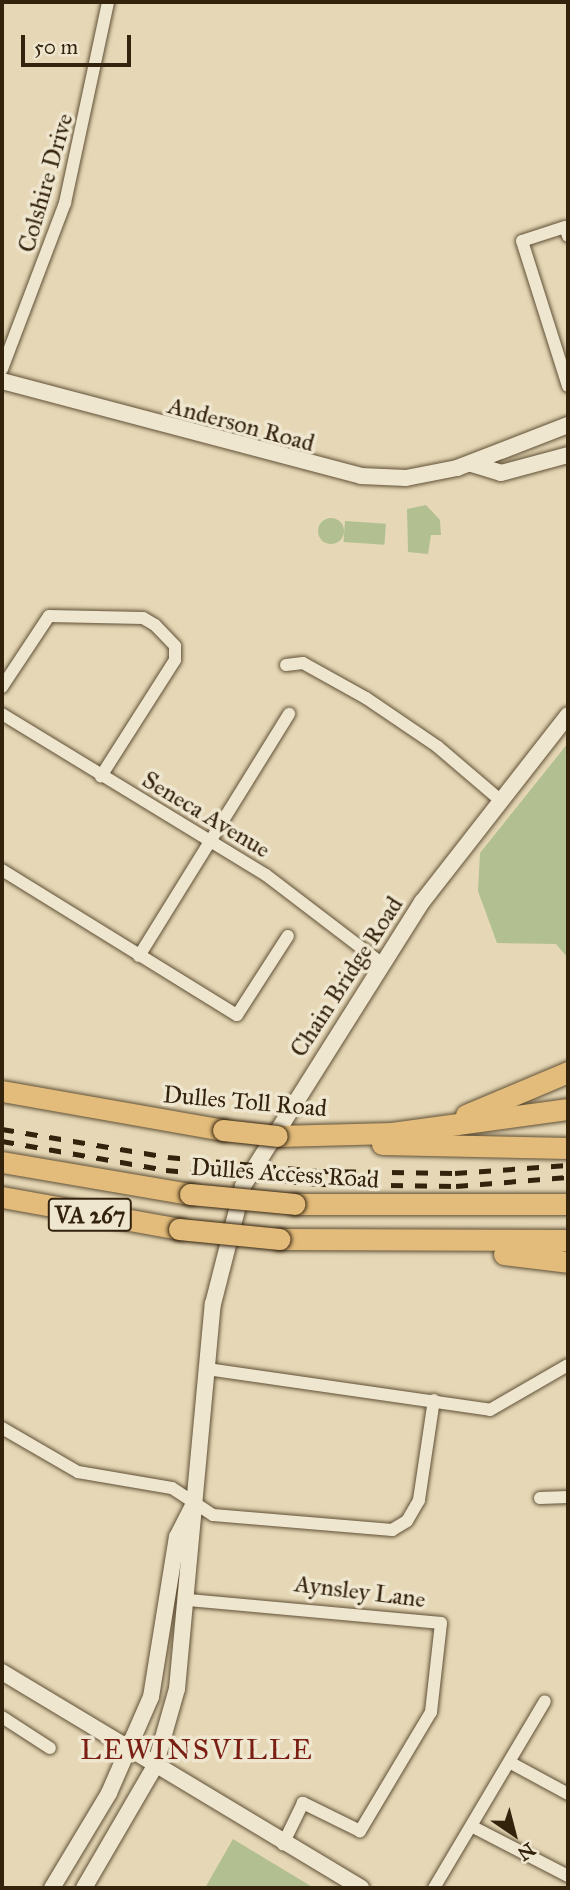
<!DOCTYPE html>
<html>
<head>
<meta charset="utf-8">
<style>
  body { margin:0 }
  #map { position:relative; width:570px; height:1890px; overflow:hidden; background:#e6d8b6; font-family:"IM FELL Great Primer",serif }
  div>[style] { position:absolute }
  .green>* { inset:0; background:#b2bf90; transform-origin:0 0 }
  .round { border-radius:50% }
  .roads { filter:drop-shadow(0 0 2px #605036) drop-shadow(0 0 2px #605036) }
  .street>* { height:12px; margin:-6px; padding:0 6px; transform-origin:6px; border-radius:6px; background:#efe6d0 }
  .secondary>* { height:16px; margin:-8px; padding:0 8px; transform-origin:8px; border-radius:8px; background:#efe6d0 }
  .highway>* { height:21px; margin:-10.5px; padding:0 10.5px; transform-origin:10.5px; border-radius:10.5px; background:#e3bc7b }
  .rail>* { height:4.5px; margin-top:-2.25px; transform-origin:0; background:repeating-linear-gradient(90deg,#33220c 0 12px,transparent 0 24px) }
  .bridges { filter:drop-shadow(0 0 2px #33220c) drop-shadow(0 0 2px #33220c) }
  .highway-bridge>* { height:21px; margin:-10.5px; padding:0 10.5px; transform-origin:10.5px; border-radius:10.5px; background:#e3bc7b }
  span { translate:-50% -50%; white-space:nowrap; text-align:center; line-height:1.15; -webkit-text-stroke:7px #efe6d0; paint-order:stroke }
  .shield-label span { padding:2px 5px; background:#efe6d0; border:2px solid; border-radius:5px; -webkit-text-stroke-width:0 }
  .shield-label { font-size:23px; color:#33220c; font-weight:700 }
  .street-label { font-size:24px; color:#33220c }
  .quarter-label { font-size:28px; color:#7a1f14; letter-spacing:2px }
  .frame { position:absolute; inset:0; border:4px solid #33220c; pointer-events:none }
  .north { position:absolute; left:479px; top:1799px; width:70px; height:70px; -webkit-text-stroke:5px #efe6d0; paint-order:stroke; rotate:145deg; font-size:19px; font-weight:700; line-height:28px; text-align:center; color:#33220c }
  .north::after { content:''; display:block; margin:auto; width:24px; height:32px; background:#33220c; clip-path:polygon(50% 0,100% 100%,50% 72%,0 100%) }
  .scale { position:absolute; left:21px; top:35px; width:110px; height:32px; box-sizing:border-box; border:4px solid #33220c; border-top:0; padding-left:9px; font-size:21px; line-height:24px; white-space:nowrap; color:#33220c; -webkit-text-stroke:5px #efe6d0; paint-order:stroke }
</style>
</head>
<body>
<div id="map">
  <div class="green">
    <i style="clip-path:polygon(426px 505px,440px 520px,441px 535px,431px 535px,428px 554px,408px 552px,407px 509px)"></i>
    <i class="round" style="left:318px;top:518px;width:26px;height:26px"></i>
    <i style="left:345px;top:521px;width:41px;height:21px;rotate:4deg"></i>
    <i style="clip-path:polygon(568px 743px,568px 958px,556px 944px,497px 943px,478px 891px,480px 853px)"></i>
    <i style="clip-path:polygon(233px 1839px,314px 1888px,205px 1888px)"></i>
  </div>
  <div class="roads">
    <div class="street">
      <i style="left:568px;top:236px;width:9px;rotate:-108deg"></i>
      <i style="left:565px;top:227px;width:45px;rotate:162deg"></i>
      <i style="left:522px;top:241px;width:152px;rotate:72.4deg"></i>
      <i style="left:2px;top:369px;width:178px;rotate:-69.2deg"></i>
      <i style="left:65px;top:203px;width:206px;rotate:-77.9deg"></i>
      <i style="left:286px;top:665px;width:17px;rotate:-7deg"></i>
      <i style="left:303px;top:663px;width:72px;rotate:29.1deg"></i>
      <i style="left:366px;top:698px;width:87px;rotate:34.2deg"></i>
      <i style="left:438px;top:747px;width:82px;rotate:40.5deg"></i>
      <i style="left:2px;top:687px;width:85px;rotate:-56.5deg"></i>
      <i style="left:49px;top:616px;width:94px;rotate:1.2deg"></i>
      <i style="left:143px;top:618px;width:14px;rotate:30deg"></i>
      <i style="left:155px;top:625px;width:29px;rotate:46deg"></i>
      <i style="left:175px;top:646px;width:14px;rotate:90deg"></i>
      <i style="left:175px;top:660px;width:138px;rotate:122.5deg"></i>
      <i style="left:2px;top:714px;width:309px;rotate:31.4deg"></i>
      <i style="left:266px;top:875px;width:145px;rotate:37.4deg"></i>
      <i style="left:2px;top:870px;width:276px;rotate:31.7deg"></i>
      <i style="left:237px;top:1015px;width:94px;rotate:-57.2deg"></i>
      <i style="left:139px;top:956px;width:285px;rotate:-58.2deg"></i>
      <i style="left:207px;top:1369px;width:286px;rotate:8.2deg"></i>
      <i style="left:490px;top:1410px;width:90px;rotate:-30deg"></i>
      <i style="left:2px;top:1428px;width:88px;rotate:30.1deg"></i>
      <i style="left:78px;top:1472px;width:95px;rotate:9.7deg"></i>
      <i style="left:172px;top:1488px;width:49px;rotate:33.4deg"></i>
      <i style="left:213px;top:1515px;width:180px;rotate:4.8deg"></i>
      <i style="left:392px;top:1530px;width:17px;rotate:-31deg"></i>
      <i style="left:407px;top:1521px;width:24px;rotate:-60deg"></i>
      <i style="left:419px;top:1500px;width:101px;rotate:-81.5deg"></i>
      <i style="left:540px;top:1498px;width:28px;rotate:-2deg"></i>
      <i style="left:189px;top:1600px;width:253px;rotate:5.2deg"></i>
      <i style="left:441px;top:1623px;width:90px;rotate:96.4deg"></i>
      <i style="left:431px;top:1712px;width:139px;rotate:120.8deg"></i>
      <i style="left:360px;top:1831px;width:64px;rotate:-153.8deg"></i>
      <i style="left:303px;top:1803px;width:46px;rotate:116deg"></i>
      <i style="left:2px;top:1717px;width:57px;rotate:32.9deg"></i>
      <i style="left:511px;top:1763px;width:65px;rotate:28.5deg"></i>
      <i style="left:475px;top:1828px;width:105px;rotate:27.3deg"></i>
      <i style="left:434px;top:1888px;width:217px;rotate:-59.3deg"></i>
    </div>
    <div class="secondary">
      <i style="left:2px;top:381px;width:371px;rotate:14.8deg"></i>
      <i style="left:361px;top:476px;width:45px;rotate:2.5deg"></i>
      <i style="left:406px;top:478px;width:52px;rotate:-11.1deg"></i>
      <i style="left:457px;top:468px;width:119px;rotate:-21.2deg"></i>
      <i style="left:472px;top:464px;width:30px;rotate:17deg"></i>
      <i style="left:501px;top:473px;width:69px;rotate:-15deg"></i>
      <i style="left:2px;top:1672px;width:419px;rotate:31deg"></i>
      <i style="left:52px;top:1888px;width:111px;rotate:-59deg"></i>
      <i style="left:109px;top:1793px;width:105px;rotate:-66.4deg"></i>
      <i style="left:151px;top:1697px;width:162px;rotate:-80.8deg"></i>
      <i style="left:177px;top:1537px;width:35px;rotate:-63deg"></i>
      <i style="left:84px;top:1888px;width:141px;rotate:-59.8deg"></i>
      <i style="left:155px;top:1766px;width:80px;rotate:-74.1deg"></i>
      <i style="left:177px;top:1689px;width:387px;rotate:-84.7deg"></i>
      <i style="left:213px;top:1304px;width:122px;rotate:-75.7deg"></i>
      <i style="left:243px;top:1186px;width:336px;rotate:-57.8deg"></i>
      <i style="left:422px;top:902px;width:237px;rotate:-52deg"></i>
    </div>
    <div class="highway">
      <i style="left:2px;top:1091px;width:224px;rotate:10deg"></i>
      <i style="left:466px;top:1115px;width:111px;rotate:-22.9deg"></i>
      <i style="left:277px;top:1136px;width:115px;rotate:-1.5deg"></i>
      <i style="left:392px;top:1133px;width:178px;rotate:-7.8deg"></i>
      <i style="left:382px;top:1144px;width:186px;rotate:1.2deg"></i>
      <i style="left:2px;top:1162px;width:191px;rotate:9.7deg"></i>
      <i style="left:2px;top:1197px;width:180px;rotate:10.2deg"></i>
      <i style="left:295px;top:1204px;width:273px"></i>
      <i style="left:280px;top:1239px;width:288px;rotate:0.2deg"></i>
      <i style="left:504px;top:1254px;width:64px;rotate:7.1deg"></i>
    </div>
  </div>
  <div class="rail">
    <i style="left:2px;top:1129px;width:168px;rotate:9.6deg"></i>
    <i style="left:168px;top:1157px;width:153px;rotate:5.3deg"></i>
    <i style="left:320px;top:1171px;width:135px;rotate:0.8deg"></i>
    <i style="left:455px;top:1173px;width:113px;rotate:-4deg"></i>
    <i style="left:2px;top:1141px;width:167px;rotate:10deg"></i>
    <i style="left:166px;top:1170px;width:154px;rotate:5.2deg"></i>
    <i style="left:319px;top:1184px;width:137px;rotate:0.8deg"></i>
    <i style="left:456px;top:1186px;width:112px;rotate:-4.6deg"></i>
  </div>
  <div class="bridges">
    <div class="highway-bridge">
      <i style="left:223px;top:1130px;width:54px;rotate:6.3deg"></i>
      <i style="left:190px;top:1194px;width:105px;rotate:5.4deg"></i>
      <i style="left:179px;top:1229px;width:101px;rotate:5.7deg"></i>
    </div>
  </div>
  <div class="shield-label">
    <span style="left:90px;top:1215px">VA 267</span>
  </div>
  <div class="street-label">
    <span style="left:46px;top:183px;rotate:-74deg">Colshire Drive</span>
    <span style="left:241px;top:425px;rotate:15deg">Anderson Road</span>
    <span style="left:206px;top:815px;rotate:31deg">Seneca Avenue</span>
    <span style="left:347px;top:977px;rotate:-57deg">Chain Bridge Road</span>
    <span style="left:245px;top:1102px;rotate:5deg">Dulles Toll Road</span>
    <span style="left:285px;top:1174px;rotate:4deg">Dulles Access Road</span>
    <span style="left:360px;top:1592px;rotate:7deg">Aynsley Lane</span>
  </div>
  <div class="quarter-label">
    <span style="left:197px;top:1750px">LEWINSVILLE</span>
  </div>
  <div class="frame"></div>
  <div class="north">N</div>
  <div class="scale">50 m</div>
</div>
</body>
</html>
